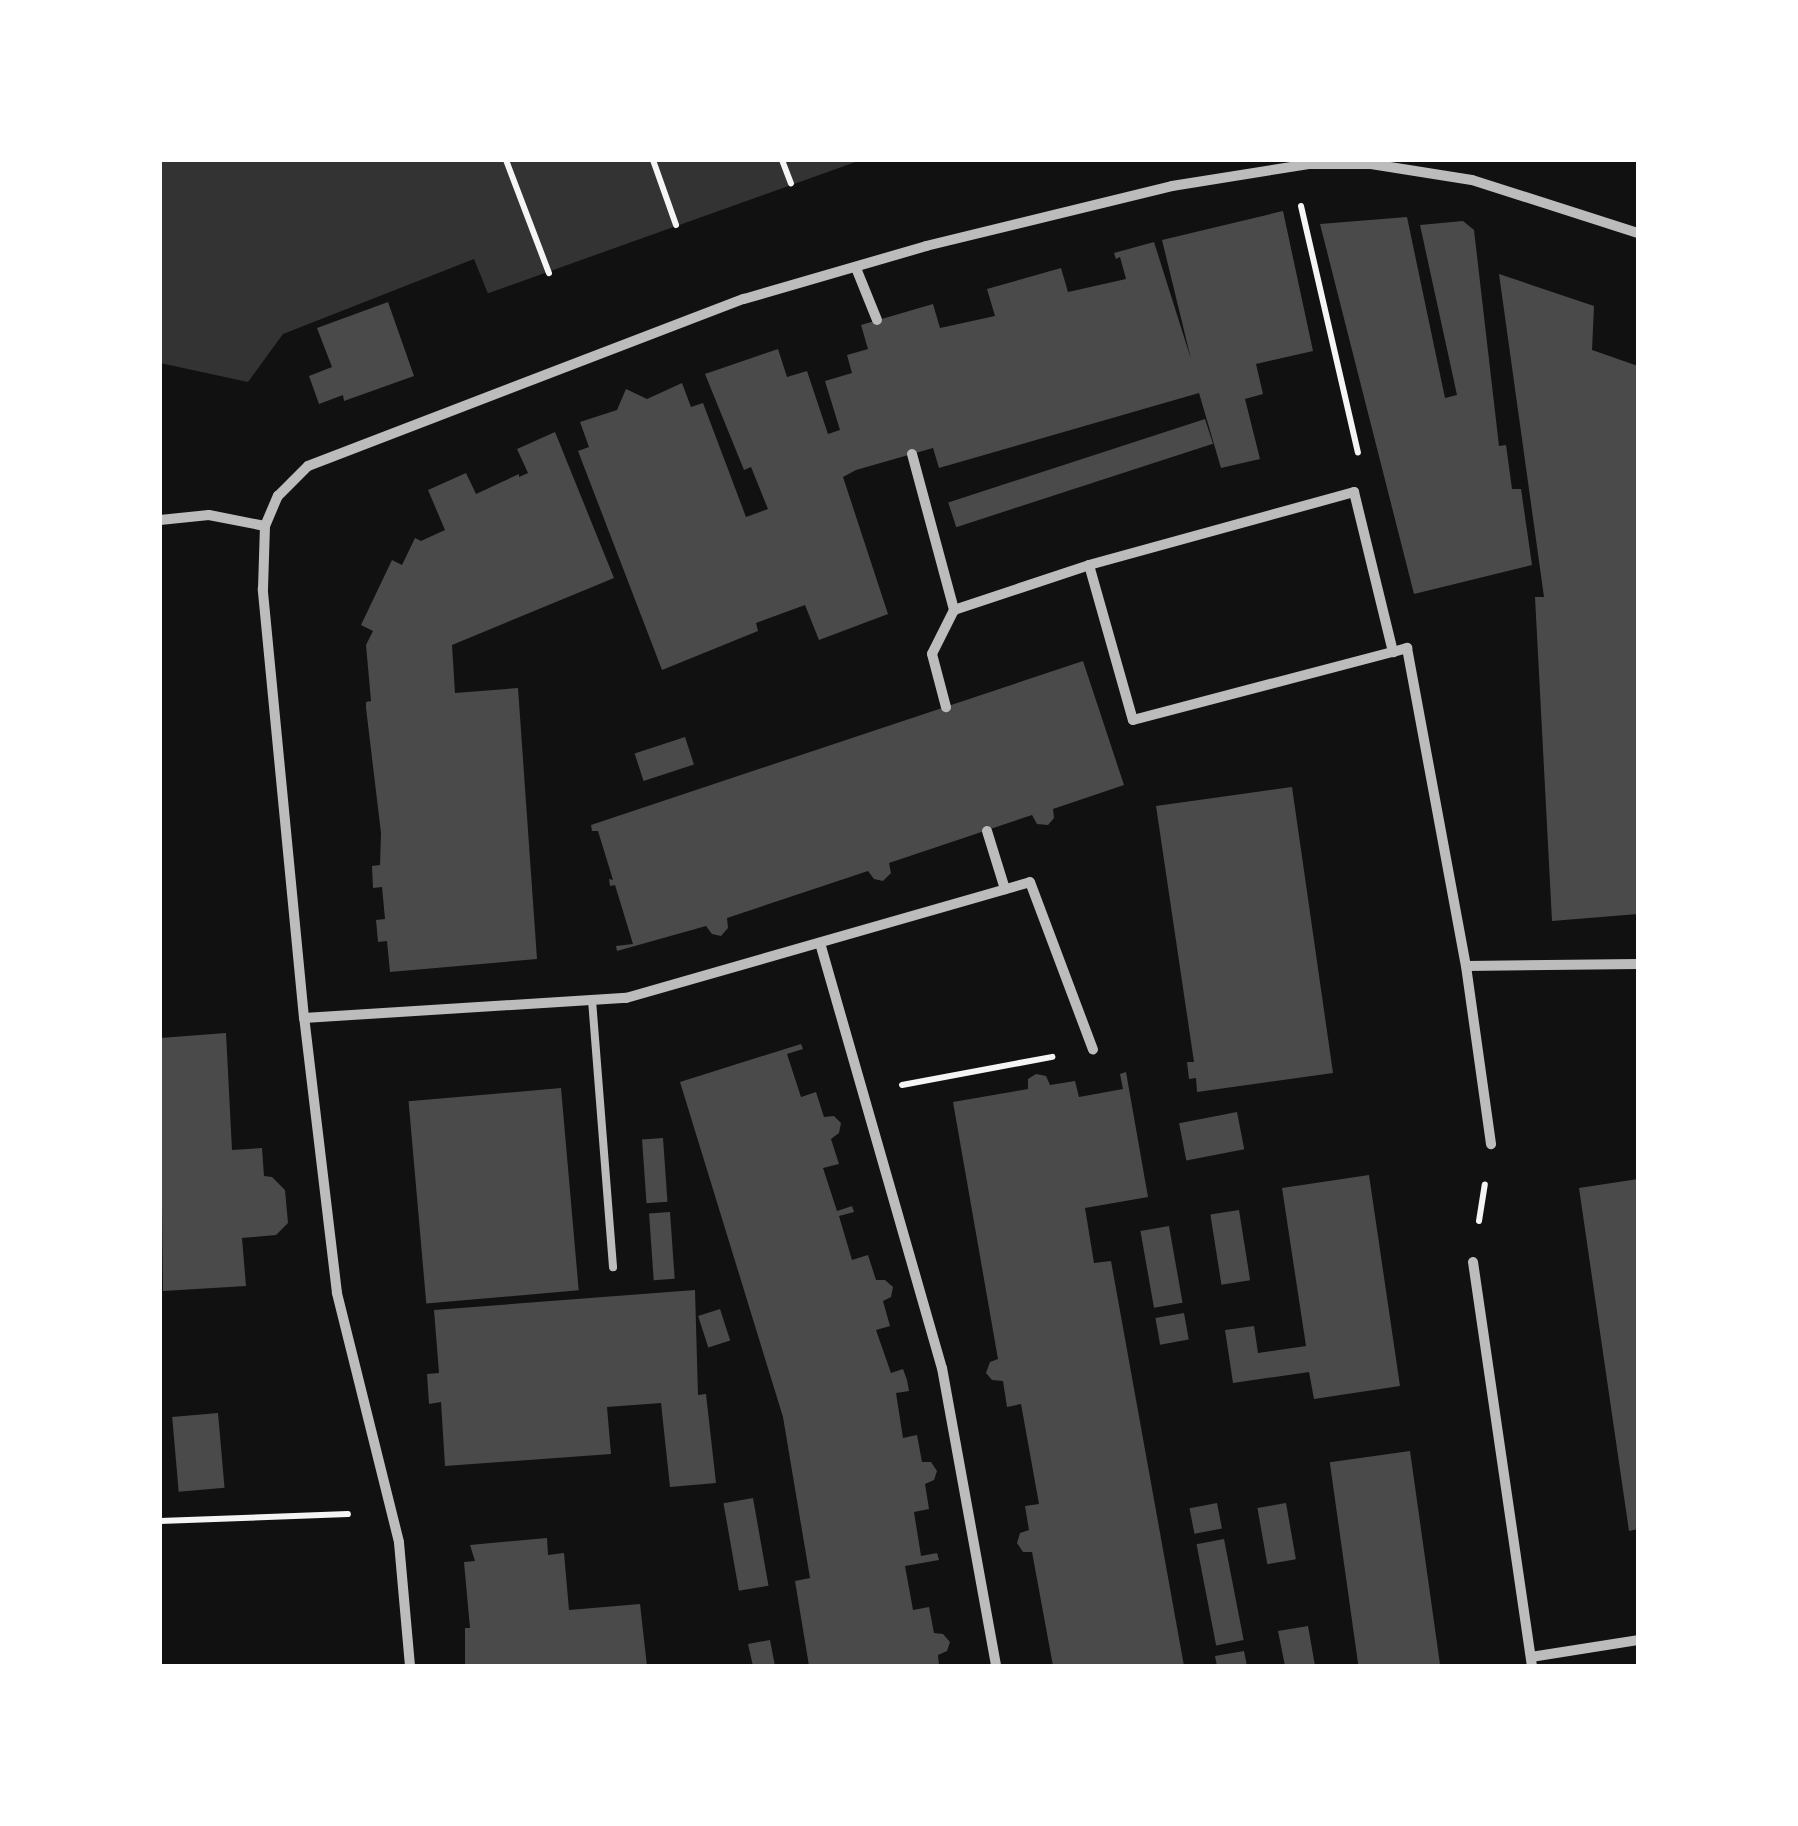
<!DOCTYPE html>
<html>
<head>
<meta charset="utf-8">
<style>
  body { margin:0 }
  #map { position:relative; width:1798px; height:1826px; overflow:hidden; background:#111; font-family:"Alegreya Sans",sans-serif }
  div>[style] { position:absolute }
  .water>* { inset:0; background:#333 }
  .pier>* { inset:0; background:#111 }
  .building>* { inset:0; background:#4a4a4a; transform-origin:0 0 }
  .path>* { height:6px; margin:-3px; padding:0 3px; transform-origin:3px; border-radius:3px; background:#f5f5f5 }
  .service>* { height:8px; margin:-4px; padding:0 4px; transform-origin:4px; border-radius:4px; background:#bcbcbc }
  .minor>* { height:10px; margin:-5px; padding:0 5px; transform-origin:5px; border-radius:5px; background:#bcbcbc }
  span { translate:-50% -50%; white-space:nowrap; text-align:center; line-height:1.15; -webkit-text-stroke:8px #fff; paint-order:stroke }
  .frame { position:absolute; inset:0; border:162px solid #fff; pointer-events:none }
</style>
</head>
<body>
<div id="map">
  <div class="water">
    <i style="clip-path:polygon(160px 160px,930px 160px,495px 311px,474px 259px,283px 334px,248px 382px,160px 363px)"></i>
  </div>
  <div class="pier">
    <i style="clip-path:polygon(861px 160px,935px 160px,495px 316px,486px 294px)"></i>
  </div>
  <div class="building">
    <i style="clip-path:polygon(1283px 211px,1313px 351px,1256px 364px,1263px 394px,1245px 399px,1260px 459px,1221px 468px,1199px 393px,939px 468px,933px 448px,856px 470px,843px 477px,888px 614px,819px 640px,805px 605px,756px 623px,758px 631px,662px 670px,578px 451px,589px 447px,580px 422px,617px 410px,626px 389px,647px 399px,682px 383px,691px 407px,703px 403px,746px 517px,768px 509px,751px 467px,744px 470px,705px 374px,778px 349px,787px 377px,807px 371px,828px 434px,840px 430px,825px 381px,852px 373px,847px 355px,868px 349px,861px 325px,933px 304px,940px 328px,995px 316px,987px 289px,1061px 268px,1068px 292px,1126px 279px,1120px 257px,1116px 259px,1114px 253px,1154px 242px,1191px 359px,1162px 240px)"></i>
    <i style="clip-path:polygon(1407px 217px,1445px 398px,1457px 395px,1420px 225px,1463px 221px,1474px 230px,1499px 446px,1506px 445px,1512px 489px,1521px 489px,1532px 565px,1414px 594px,1320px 224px)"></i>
    <i style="clip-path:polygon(1499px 274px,1594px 306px,1592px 350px,1638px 366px,1638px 914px,1552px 921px,1535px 597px,1544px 597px)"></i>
    <i style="clip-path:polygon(388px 302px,414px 376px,344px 401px,343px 395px,319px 404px,309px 376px,332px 367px,317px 328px)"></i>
    <i style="left:1205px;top:419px;width:26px;height:270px;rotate:72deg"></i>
    <i style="clip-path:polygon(555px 432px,614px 578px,452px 645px,455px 693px,518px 688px,537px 959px,390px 972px,387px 941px,378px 942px,376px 920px,385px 919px,382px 887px,373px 888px,372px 866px,380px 865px,381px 833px,366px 708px,366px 702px,371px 701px,366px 645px,373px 631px,361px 625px,392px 560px,402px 565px,415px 538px,421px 541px,445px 530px,428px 490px,466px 473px,476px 494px,519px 474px,519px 477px,528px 473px,517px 449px)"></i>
    <i style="clip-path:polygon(1083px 661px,1124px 785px,1053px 809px,1054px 818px,1048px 825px,1037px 824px,1032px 815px,889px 863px,891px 873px,883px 881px,874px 879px,868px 871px,727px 918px,728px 928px,721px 936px,712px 934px,706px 926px,617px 951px,616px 946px,633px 944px,615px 885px,610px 886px,609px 879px,613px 880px,598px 831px,592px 831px,591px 825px)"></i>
    <i style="left:685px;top:737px;width:29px;height:53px;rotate:72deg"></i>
    <i style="clip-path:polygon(1292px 787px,1333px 1073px,1197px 1092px,1196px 1078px,1189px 1079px,1187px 1062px,1194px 1062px,1156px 806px)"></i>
    <i style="clip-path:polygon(226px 1033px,232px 1150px,262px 1148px,264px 1176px,272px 1177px,285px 1190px,288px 1223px,276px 1235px,242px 1238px,246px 1286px,163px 1291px,160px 1038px)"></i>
    <i style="clip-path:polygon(801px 1044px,803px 1049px,787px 1054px,801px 1097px,816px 1092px,824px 1117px,834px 1116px,841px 1123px,839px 1133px,831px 1139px,839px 1164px,823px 1168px,837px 1211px,852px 1206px,854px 1212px,839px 1216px,852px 1260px,868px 1255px,876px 1280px,885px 1280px,893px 1287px,891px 1297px,883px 1301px,890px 1326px,876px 1330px,891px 1373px,903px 1369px,907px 1380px,909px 1391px,896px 1393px,903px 1438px,917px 1435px,922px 1462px,931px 1462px,937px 1471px,934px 1480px,925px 1484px,929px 1509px,914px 1512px,921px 1556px,937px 1553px,939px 1560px,905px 1566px,913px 1610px,929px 1607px,934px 1633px,943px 1634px,950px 1642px,947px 1651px,938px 1655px,939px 1666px,809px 1666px,795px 1581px,810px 1578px,783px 1417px,680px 1082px)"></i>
    <i style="clip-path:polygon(1126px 1072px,1148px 1197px,1085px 1208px,1094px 1263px,1111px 1261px,1184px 1666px,1053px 1666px,1032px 1552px,1023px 1552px,1017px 1543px,1020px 1533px,1029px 1530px,1025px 1506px,1039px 1504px,1021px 1404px,1007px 1407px,1003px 1381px,992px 1380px,986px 1373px,990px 1362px,998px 1359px,953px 1102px,1028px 1089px,1028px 1079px,1036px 1074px,1046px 1076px,1050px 1085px,1075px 1081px,1079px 1097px,1123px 1089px,1120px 1074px)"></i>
    <i style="left:561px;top:1088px;width:203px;height:153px;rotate:85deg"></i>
    <i style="left:1237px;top:1112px;width:38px;height:59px;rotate:79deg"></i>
    <i style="left:663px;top:1138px;width:64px;height:21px;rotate:86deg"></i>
    <i style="clip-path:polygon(1369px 1175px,1400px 1386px,1314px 1399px,1309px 1372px,1233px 1383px,1225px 1330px,1254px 1326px,1258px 1353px,1306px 1346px,1282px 1188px)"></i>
    <i style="clip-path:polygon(1638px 1179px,1638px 1529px,1629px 1531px,1579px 1188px)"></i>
    <i style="left:1239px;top:1210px;width:71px;height:29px;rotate:81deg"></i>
    <i style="left:670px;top:1212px;width:67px;height:21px;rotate:86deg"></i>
    <i style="left:1169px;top:1226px;width:78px;height:29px;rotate:80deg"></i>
    <i style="clip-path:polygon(695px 1290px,698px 1395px,706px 1394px,716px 1483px,670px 1487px,661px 1403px,607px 1407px,611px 1454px,445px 1466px,441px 1402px,429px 1404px,427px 1374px,439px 1373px,434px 1310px)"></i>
    <i style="left:720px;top:1309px;width:33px;height:23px;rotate:72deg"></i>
    <i style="left:1184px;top:1313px;width:27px;height:29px;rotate:80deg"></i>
    <i style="left:218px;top:1413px;width:75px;height:46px;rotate:85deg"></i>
    <i style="left:1410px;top:1451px;width:217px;height:81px;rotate:82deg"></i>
    <i style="left:753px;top:1498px;width:89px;height:30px;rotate:80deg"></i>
    <i style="left:1217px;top:1503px;width:26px;height:28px;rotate:79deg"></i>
    <i style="left:1286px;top:1503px;width:57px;height:29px;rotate:80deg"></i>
    <i style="clip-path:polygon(547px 1538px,548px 1555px,564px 1553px,569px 1610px,640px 1604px,647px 1666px,465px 1666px,465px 1628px,470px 1628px,464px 1562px,475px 1561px,470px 1545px)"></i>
    <i style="left:1224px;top:1539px;width:103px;height:28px;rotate:79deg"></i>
    <i style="clip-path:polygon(1308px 1626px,1315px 1666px,1285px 1666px,1278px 1631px)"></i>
    <i style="clip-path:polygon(770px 1640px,775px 1666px,753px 1666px,748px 1644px)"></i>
    <i style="clip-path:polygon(1244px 1651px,1247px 1666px,1217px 1666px,1215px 1656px)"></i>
  </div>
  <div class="path">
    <i style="left:506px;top:160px;width:121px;rotate:69.2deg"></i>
    <i style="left:653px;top:160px;width:69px;rotate:70.5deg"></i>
    <i style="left:782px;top:160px;width:25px;rotate:69deg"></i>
    <i style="left:1301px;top:206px;width:253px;rotate:77deg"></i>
    <i style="left:902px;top:1085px;width:153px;rotate:-10.6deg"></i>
    <i style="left:1479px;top:1221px;width:37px;rotate:-81deg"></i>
    <i style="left:160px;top:1521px;width:188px;rotate:-2.1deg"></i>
  </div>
  <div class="service">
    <i style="left:592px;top:1000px;width:268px;rotate:85.5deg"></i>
  </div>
  <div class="minor">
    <i style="left:856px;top:268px;width:56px;rotate:68deg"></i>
    <i style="left:912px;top:454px;width:162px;rotate:74.9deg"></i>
    <i style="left:954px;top:610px;width:49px;rotate:116.6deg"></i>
    <i style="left:932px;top:654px;width:55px;rotate:75.2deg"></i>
    <i style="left:160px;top:520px;width:49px;rotate:-5.8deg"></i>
    <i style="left:209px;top:515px;width:57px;rotate:11.1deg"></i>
    <i style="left:1089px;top:565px;width:161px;rotate:74.2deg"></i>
    <i style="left:1133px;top:720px;width:269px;rotate:-14.7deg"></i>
    <i style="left:954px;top:610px;width:142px;rotate:-18.4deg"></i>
    <i style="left:1089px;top:565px;width:275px;rotate:-15.4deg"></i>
    <i style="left:1354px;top:492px;width:165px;rotate:76.3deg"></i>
    <i style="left:1393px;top:652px;width:15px;rotate:-16deg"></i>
    <i style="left:1407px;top:648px;width:323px;rotate:79.5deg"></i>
    <i style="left:1466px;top:966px;width:180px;rotate:82deg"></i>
    <i style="left:987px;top:831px;width:61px;rotate:72.8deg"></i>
    <i style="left:820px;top:943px;width:442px;rotate:74deg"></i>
    <i style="left:942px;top:1368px;width:303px;rotate:79.7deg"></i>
    <i style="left:1466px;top:966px;width:172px;rotate:-0.7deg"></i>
    <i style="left:304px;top:1018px;width:323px;rotate:-3.6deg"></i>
    <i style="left:626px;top:998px;width:420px;rotate:-16deg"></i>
    <i style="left:1030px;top:882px;width:179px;rotate:69.4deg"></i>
    <i style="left:1473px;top:1262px;width:408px;rotate:81.7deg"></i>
    <i style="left:1531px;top:1657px;width:108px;rotate:-9deg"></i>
    <i style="left:410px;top:1666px;width:124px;rotate:-95.1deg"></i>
    <i style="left:399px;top:1542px;width:257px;rotate:-104deg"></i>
    <i style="left:337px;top:1293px;width:277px;rotate:-96.8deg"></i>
    <i style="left:304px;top:1018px;width:431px;rotate:-95.5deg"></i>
    <i style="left:263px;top:589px;width:63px;rotate:-88.2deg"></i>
    <i style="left:265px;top:526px;width:33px;rotate:-67deg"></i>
    <i style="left:278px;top:496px;width:42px;rotate:-45deg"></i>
    <i style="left:308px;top:466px;width:467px;rotate:-21deg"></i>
    <i style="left:744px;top:299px;width:190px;rotate:-16.2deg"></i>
    <i style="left:926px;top:246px;width:253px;rotate:-13.7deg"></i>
    <i style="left:1172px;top:186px;width:140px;rotate:-9.1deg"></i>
    <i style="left:1310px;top:164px;width:61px"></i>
    <i style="left:1371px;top:164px;width:102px;rotate:9deg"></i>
    <i style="left:1472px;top:180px;width:174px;rotate:17.7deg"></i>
  </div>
  <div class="frame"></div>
</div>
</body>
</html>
